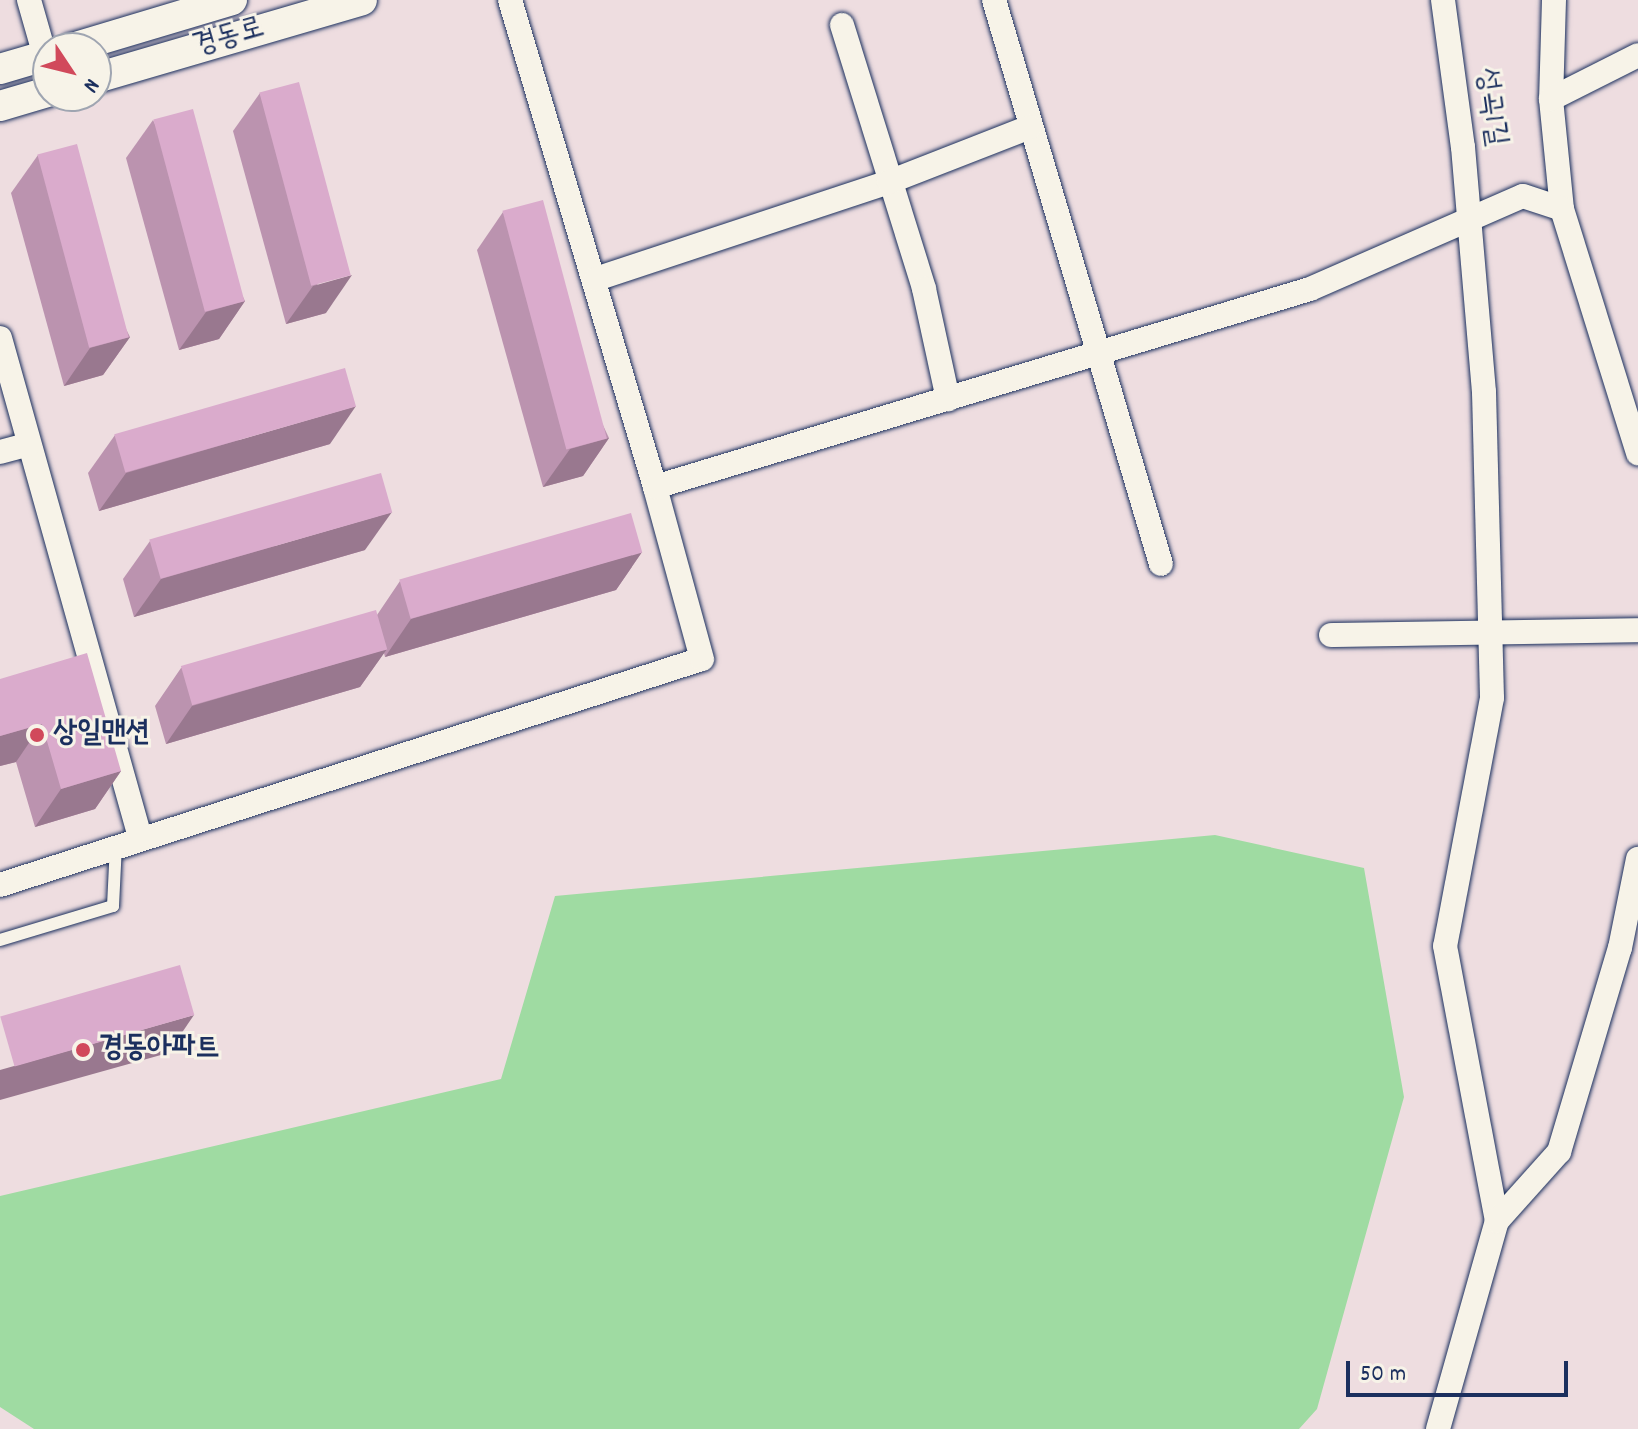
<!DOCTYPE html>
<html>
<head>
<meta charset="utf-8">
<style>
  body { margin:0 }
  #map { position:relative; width:1638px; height:1429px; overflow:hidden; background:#eedde0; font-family:Dekko,"Poor Story",sans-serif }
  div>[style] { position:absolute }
  .green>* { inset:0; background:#9fdba2 }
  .roads { filter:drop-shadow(0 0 2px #1b2f5e) drop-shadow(0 0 2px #1b2f5e) }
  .service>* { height:12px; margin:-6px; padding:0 6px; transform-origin:6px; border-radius:6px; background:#f7f3e8 }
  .minor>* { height:24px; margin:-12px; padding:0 12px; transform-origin:12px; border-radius:12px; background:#f7f3e8 }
  .tertiary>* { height:30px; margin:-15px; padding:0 15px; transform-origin:15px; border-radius:15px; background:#f7f3e8 }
  .wall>* { inset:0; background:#bb93af }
  .shaded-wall>* { inset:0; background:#99788f }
  .building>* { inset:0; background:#daabcc; transform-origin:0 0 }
  .dots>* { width:22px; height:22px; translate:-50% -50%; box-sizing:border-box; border:4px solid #f7f3e8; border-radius:50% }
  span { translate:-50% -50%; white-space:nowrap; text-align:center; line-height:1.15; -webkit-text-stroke:6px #f7f3e8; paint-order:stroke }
  .street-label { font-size:30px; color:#1b2f5e }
  .poi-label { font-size:30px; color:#1b2f5e; font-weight:700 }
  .left { translate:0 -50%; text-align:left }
  .north { position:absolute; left:32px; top:32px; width:80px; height:80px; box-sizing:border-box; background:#f7f3e8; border:2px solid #9fa5b1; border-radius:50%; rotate:125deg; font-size:22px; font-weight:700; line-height:32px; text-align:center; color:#1b2f5e }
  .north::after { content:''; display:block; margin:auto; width:28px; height:36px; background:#d1495b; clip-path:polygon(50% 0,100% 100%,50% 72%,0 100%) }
  .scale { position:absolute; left:1346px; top:1361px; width:222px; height:36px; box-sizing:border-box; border:4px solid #1b2f5e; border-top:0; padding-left:10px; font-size:24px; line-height:28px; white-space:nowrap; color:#1b2f5e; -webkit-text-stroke:6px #f7f3e8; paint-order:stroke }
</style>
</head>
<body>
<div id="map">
  <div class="green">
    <i style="clip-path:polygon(1215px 835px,1364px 868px,1404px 1097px,1317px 1409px,1299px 1429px,34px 1429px,0 1407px,0 1196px,501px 1079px,555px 896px)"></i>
  </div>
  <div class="roads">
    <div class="service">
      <i style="left:0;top:940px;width:118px;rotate:-16.7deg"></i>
      <i style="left:113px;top:906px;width:61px;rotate:-87.2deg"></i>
    </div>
    <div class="minor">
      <i style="left:29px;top:0;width:58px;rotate:74.1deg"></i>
      <i style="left:510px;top:0;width:508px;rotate:73.42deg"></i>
      <i style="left:994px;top:0;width:588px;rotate:73.51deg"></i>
      <i style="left:1443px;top:0;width:148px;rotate:82.3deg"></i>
      <i style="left:1463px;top:147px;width:246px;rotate:85.1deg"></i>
      <i style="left:1484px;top:392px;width:306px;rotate:88.5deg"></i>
      <i style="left:1492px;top:698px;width:252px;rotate:100.7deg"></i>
      <i style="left:1445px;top:946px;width:280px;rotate:79.3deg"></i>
      <i style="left:1554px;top:0;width:99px;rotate:91.7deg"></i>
      <i style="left:1551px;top:99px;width:111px;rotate:84.3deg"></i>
      <i style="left:1562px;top:209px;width:256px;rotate:72.7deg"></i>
      <i style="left:842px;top:25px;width:276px;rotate:72.7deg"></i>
      <i style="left:924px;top:289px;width:113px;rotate:77.7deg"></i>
      <i style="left:1551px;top:99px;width:97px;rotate:-26.8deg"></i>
      <i style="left:596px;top:279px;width:309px;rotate:-18.3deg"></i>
      <i style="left:889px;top:182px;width:151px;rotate:-21.3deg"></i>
      <i style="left:0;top:338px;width:518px;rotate:74.33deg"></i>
      <i style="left:0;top:452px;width:30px;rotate:-15deg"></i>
      <i style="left:1331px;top:635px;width:307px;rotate:-0.9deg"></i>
      <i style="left:0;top:885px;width:737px;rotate:-17.85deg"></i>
      <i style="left:702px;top:659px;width:178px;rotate:-105.3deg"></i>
      <i style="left:655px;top:487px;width:684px;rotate:-16.82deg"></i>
      <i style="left:1310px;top:289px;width:232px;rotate:-23.6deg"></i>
      <i style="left:1523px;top:196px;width:41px;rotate:18.4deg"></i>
      <i style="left:1438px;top:1429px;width:216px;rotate:-74.2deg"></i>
      <i style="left:1497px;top:1221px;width:93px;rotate:-48.1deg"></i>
      <i style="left:1559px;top:1152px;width:213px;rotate:-73.4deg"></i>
      <i style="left:1620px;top:948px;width:91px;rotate:-78.6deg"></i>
    </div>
    <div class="tertiary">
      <i style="left:72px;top:48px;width:167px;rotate:-16.7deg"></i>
      <i style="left:0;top:69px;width:50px;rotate:-16.3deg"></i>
      <i style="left:96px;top:78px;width:277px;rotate:-16.3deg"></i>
      <i style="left:0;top:106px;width:50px;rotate:-16.3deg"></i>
    </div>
  </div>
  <div class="wall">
    <i style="clip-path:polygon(260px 93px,326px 313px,286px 324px,233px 131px)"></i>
    <i style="clip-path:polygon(153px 120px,245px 301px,219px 339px,179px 350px,126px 158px)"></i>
    <i style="clip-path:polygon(38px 155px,130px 337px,103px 375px,64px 386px,11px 193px)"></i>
    <i style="clip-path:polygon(503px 212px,609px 438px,583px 476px,543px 487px,477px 250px)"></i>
    <i style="clip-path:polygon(115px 435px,330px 444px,99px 511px,88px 473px)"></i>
    <i style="clip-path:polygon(150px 541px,365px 550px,134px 617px,123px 579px)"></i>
    <i style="clip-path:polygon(642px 552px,616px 590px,385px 657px,384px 653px,360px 687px,166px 744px,155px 706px,181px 668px,377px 615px,400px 581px)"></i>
    <i style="clip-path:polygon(0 679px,121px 771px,95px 809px,35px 827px,16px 762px,0 766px)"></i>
  </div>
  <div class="shaded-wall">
    <i style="clip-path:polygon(352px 275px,326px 313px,286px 324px,313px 286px)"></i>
    <i style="clip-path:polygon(245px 301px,219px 339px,179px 350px,206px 312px)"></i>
    <i style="clip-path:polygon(130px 337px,103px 375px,64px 386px,90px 348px)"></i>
    <i style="clip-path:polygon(356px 406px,330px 444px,99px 511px,126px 473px)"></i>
    <i style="clip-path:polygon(609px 438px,583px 476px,543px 487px,570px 449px)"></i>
    <i style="clip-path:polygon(392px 512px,365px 550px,134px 617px,161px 579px)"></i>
    <i style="clip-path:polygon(642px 552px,616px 590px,385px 657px,411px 619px)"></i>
    <i style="clip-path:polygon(387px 649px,360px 687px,166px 744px,192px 706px)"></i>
    <i style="clip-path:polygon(42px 724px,16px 762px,0 766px,0 736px)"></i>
    <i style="clip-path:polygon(121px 771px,95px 809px,35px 827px,61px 789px)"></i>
    <i style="clip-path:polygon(194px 1015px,168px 1053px,0 1100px,0 1070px)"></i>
  </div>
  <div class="building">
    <i style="left:299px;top:82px;width:200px;height:41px;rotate:75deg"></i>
    <i style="left:193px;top:109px;width:199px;height:41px;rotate:75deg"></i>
    <i style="left:77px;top:144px;width:200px;height:41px;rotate:75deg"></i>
    <i style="left:543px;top:200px;width:247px;height:42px;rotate:75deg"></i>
    <i style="left:345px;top:368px;width:40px;height:240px;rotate:74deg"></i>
    <i style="left:381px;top:473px;width:41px;height:241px;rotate:74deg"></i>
    <i style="left:631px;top:513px;width:41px;height:241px;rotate:74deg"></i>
    <i style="left:376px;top:610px;width:41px;height:203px;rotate:74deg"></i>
    <i style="clip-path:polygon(87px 653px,121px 771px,61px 789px,42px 724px,0 736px,0 679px)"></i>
    <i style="left:180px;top:965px;width:52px;height:187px;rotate:74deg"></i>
  </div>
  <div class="dots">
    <i style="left:37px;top:735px;background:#d1495b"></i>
    <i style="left:83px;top:1050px;background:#d1495b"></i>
  </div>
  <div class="street-label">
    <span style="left:229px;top:39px;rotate:-16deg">경동로</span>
    <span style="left:1489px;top:107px;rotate:82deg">성곡1길</span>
  </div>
  <div class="poi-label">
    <span class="left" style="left:53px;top:735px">상일맨션</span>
    <span class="left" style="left:99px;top:1050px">경동아파트</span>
  </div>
  <div class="north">N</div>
  <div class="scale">50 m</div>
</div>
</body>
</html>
